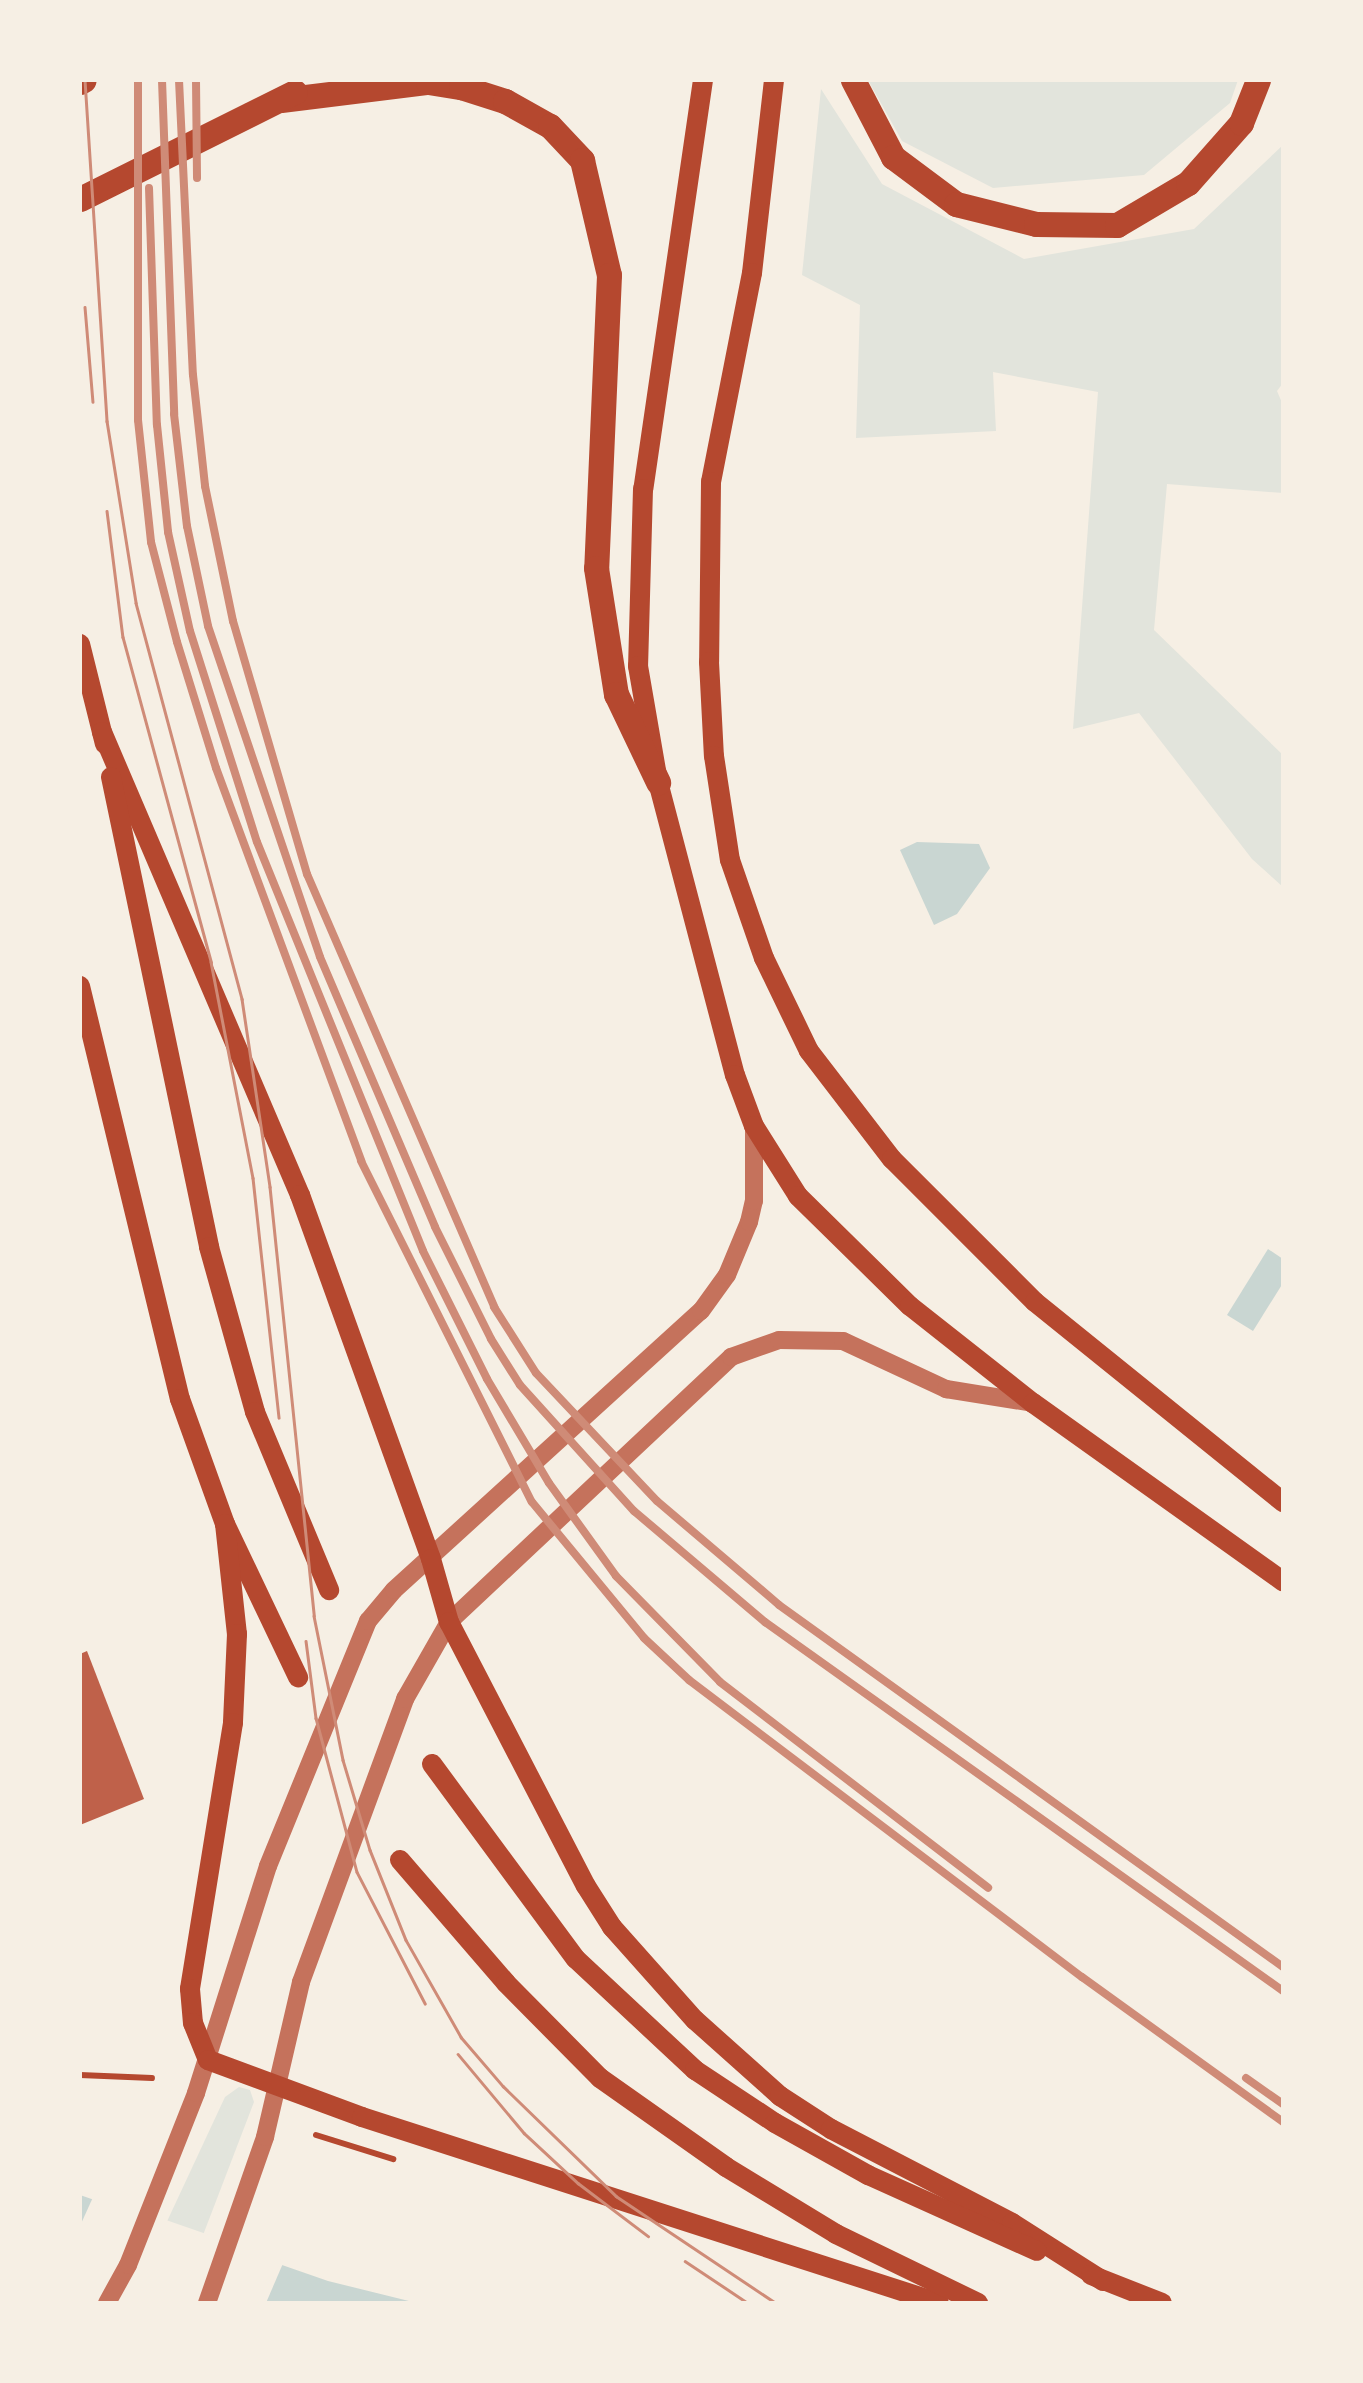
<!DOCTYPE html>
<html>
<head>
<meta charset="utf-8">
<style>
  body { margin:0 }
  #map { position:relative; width:1363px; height:2383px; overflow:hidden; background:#f6efe4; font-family:"DM Sans",sans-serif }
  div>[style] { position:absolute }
  .green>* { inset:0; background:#e2e4dc }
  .water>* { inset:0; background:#c9d6d2 }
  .pier>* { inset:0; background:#f6efe4 }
  .building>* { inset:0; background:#bf614a }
  .path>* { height:6px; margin:-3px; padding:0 3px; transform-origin:3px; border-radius:3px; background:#b5482f }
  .tertiary>* { height:18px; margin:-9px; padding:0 9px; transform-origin:9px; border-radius:9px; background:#c5725c }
  .secondary>* { height:20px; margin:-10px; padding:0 10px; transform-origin:10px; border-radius:10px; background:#b5482f }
  .primary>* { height:25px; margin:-12.5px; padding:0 12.5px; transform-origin:12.5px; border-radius:12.5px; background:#b5482f }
  .tram>* { height:2.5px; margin:-1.25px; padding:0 1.25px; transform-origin:1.25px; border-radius:1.25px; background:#cf8b77 }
  .rail>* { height:8px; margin:-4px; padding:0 4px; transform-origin:4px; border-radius:4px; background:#cf8b77 }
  span { translate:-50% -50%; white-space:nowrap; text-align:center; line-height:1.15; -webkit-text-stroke:8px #f6efe4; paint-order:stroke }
  .frame { position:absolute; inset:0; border:82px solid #f6efe4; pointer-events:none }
</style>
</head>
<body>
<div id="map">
  <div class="green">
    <i style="clip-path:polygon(868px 80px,1238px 80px,1230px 103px,1144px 175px,993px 188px,902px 141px)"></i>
    <i style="clip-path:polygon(821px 89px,882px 184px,1024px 259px,1194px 229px,1283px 145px,1283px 383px,1277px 391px,1283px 405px,1283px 493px,1167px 484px,1154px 630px,1283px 755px,1283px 887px,1252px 859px,1139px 713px,1073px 729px,1098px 392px,993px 372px,996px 431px,856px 438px,860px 305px,802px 275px)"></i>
    <i style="clip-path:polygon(239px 2087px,250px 2090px,254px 2102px,177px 2303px,129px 2303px,225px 2097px)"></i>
  </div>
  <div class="water">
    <i style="clip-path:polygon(917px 842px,979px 844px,990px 868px,957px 914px,934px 925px,900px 850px)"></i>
    <i style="clip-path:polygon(1268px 1249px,1283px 1259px,1283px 1283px,1253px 1331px,1227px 1315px)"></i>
    <i style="clip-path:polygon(80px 2195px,328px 2281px,417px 2303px,80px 2303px)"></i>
  </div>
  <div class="pier">
    <i style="clip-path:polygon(94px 2195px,284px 2261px,266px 2303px,80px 2303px,80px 2226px)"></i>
  </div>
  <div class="building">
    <i style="clip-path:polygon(87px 1651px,144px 1799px,80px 1825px,80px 1654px)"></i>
  </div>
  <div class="path">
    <i style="left:80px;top:2075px;width:72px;rotate:2.4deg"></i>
    <i style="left:316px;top:2135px;width:81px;rotate:17.3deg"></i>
  </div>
  <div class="tertiary">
    <i style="left:107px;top:2303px;width:43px;rotate:-61.1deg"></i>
    <i style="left:128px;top:2265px;width:185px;rotate:-68.4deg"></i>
    <i style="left:196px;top:2093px;width:238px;rotate:-72.4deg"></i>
    <i style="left:268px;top:1866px;width:265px;rotate:-67.8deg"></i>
    <i style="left:368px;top:1621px;width:40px;rotate:-50deg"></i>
    <i style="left:394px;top:1590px;width:415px;rotate:-42.3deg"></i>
    <i style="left:701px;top:1311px;width:44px;rotate:-54.2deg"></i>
    <i style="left:727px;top:1275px;width:57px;rotate:-67.5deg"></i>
    <i style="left:749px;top:1222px;width:22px;rotate:-77deg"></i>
    <i style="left:754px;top:1201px;width:75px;rotate:-90deg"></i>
    <i style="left:207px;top:2303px;width:176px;rotate:-70.7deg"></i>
    <i style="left:265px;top:2137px;width:159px;rotate:-76.9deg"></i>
    <i style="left:301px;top:1982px;width:302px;rotate:-69.8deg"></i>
    <i style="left:405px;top:1699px;width:89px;rotate:-60.3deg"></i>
    <i style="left:449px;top:1622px;width:387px;rotate:-43.2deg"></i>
    <i style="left:731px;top:1357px;width:51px;rotate:-19.5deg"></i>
    <i style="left:779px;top:1340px;width:64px;rotate:0.9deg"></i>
    <i style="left:843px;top:1341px;width:114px;rotate:25deg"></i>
    <i style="left:946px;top:1389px;width:88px;rotate:9.1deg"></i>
  </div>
  <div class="secondary">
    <i style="left:703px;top:80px;width:413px;rotate:98.3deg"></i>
    <i style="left:643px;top:489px;width:177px;rotate:91.6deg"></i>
    <i style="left:638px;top:666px;width:118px;rotate:80.2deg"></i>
    <i style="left:658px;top:782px;width:303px;rotate:75.3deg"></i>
    <i style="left:735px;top:1075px;width:54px;rotate:69.6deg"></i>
    <i style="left:754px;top:1126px;width:83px;rotate:57.8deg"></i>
    <i style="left:798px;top:1196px;width:157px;rotate:44.5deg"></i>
    <i style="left:910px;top:1306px;width:157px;rotate:38.3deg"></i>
    <i style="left:1033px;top:1403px;width:307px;rotate:35.5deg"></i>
    <i style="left:774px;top:80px;width:194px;rotate:96.5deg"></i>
    <i style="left:752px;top:273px;width:213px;rotate:101.1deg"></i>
    <i style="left:711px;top:482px;width:180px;rotate:90.6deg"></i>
    <i style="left:709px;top:662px;width:94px;rotate:87deg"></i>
    <i style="left:714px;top:756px;width:105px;rotate:81.3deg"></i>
    <i style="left:730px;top:860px;width:104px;rotate:70.9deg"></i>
    <i style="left:764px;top:958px;width:103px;rotate:64.2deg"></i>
    <i style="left:809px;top:1051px;width:136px;rotate:52.5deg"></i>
    <i style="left:892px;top:1159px;width:202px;rotate:45deg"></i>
    <i style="left:1035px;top:1302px;width:319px;rotate:38.9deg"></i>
    <i style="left:80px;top:644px;width:103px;rotate:76deg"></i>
    <i style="left:102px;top:732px;width:504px;rotate:66.85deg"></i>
    <i style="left:300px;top:1195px;width:387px;rotate:70.2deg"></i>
    <i style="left:431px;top:1559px;width:66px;rotate:74.1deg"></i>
    <i style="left:449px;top:1622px;width:297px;rotate:62.6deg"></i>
    <i style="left:586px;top:1886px;width:49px;rotate:57.6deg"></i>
    <i style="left:612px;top:1927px;width:125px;rotate:48.3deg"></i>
    <i style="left:695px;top:2020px;width:114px;rotate:41.8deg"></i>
    <i style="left:780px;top:2096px;width:61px;rotate:32.9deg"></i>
    <i style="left:831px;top:2129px;width:204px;rotate:27.4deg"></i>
    <i style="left:1012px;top:2223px;width:108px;rotate:32.5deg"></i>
    <i style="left:111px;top:777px;width:480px;rotate:78.2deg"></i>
    <i style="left:209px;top:1247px;width:171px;rotate:74.4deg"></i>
    <i style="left:255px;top:1412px;width:193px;rotate:67.4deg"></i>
    <i style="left:80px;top:986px;width:425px;rotate:76.4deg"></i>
    <i style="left:180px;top:1399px;width:133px;rotate:70.2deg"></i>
    <i style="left:225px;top:1524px;width:170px;rotate:64.5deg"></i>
    <i style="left:225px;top:1524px;width:111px;rotate:83.8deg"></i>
    <i style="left:237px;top:1634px;width:89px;rotate:92.6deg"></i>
    <i style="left:233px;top:1723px;width:269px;rotate:99.2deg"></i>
    <i style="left:190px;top:1989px;width:34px;rotate:85deg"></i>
    <i style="left:193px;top:2023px;width:40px;rotate:68deg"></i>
    <i style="left:208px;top:2060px;width:164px;rotate:20.3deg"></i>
    <i style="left:362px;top:2117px;width:606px;rotate:17.87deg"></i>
    <i style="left:432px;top:1764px;width:242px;rotate:53.6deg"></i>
    <i style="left:576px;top:1959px;width:163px;rotate:43deg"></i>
    <i style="left:695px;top:2070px;width:96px;rotate:33.5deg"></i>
    <i style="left:775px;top:2123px;width:107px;rotate:29.2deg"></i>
    <i style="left:868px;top:2175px;width:185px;rotate:24.2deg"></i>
    <i style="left:400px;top:1860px;width:162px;rotate:49.2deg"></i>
    <i style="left:506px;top:1983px;width:134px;rotate:45.3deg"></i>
    <i style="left:600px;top:2078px;width:154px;rotate:35.2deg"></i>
    <i style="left:726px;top:2167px;width:129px;rotate:31.3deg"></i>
    <i style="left:836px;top:2234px;width:158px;rotate:25.9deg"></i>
    <i style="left:1091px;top:2275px;width:76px;rotate:21.5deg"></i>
  </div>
  <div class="primary">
    <i style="left:853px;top:80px;width:87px;rotate:62.5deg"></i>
    <i style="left:893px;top:157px;width:79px;rotate:36.7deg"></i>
    <i style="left:956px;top:204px;width:82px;rotate:14deg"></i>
    <i style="left:1036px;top:224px;width:81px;rotate:0.7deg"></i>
    <i style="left:1117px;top:225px;width:82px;rotate:-30.6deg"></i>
    <i style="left:1188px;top:183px;width:80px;rotate:-48.5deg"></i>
    <i style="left:1241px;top:123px;width:46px;rotate:-68.4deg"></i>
    <i style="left:80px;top:82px;width:4px;rotate:-27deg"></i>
    <i style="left:281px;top:100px;width:148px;rotate:-7deg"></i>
    <i style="left:428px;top:82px;width:33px;rotate:9deg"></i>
    <i style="left:461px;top:87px;width:46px;rotate:17.7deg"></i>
    <i style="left:505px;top:101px;width:51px;rotate:29.1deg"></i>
    <i style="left:550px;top:126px;width:47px;rotate:46.7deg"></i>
    <i style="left:582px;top:160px;width:118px;rotate:76.8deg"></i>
    <i style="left:609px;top:275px;width:293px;rotate:92.5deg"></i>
    <i style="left:596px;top:568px;width:128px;rotate:81deg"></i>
    <i style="left:616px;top:694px;width:98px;rotate:64.5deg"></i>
    <i style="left:80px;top:199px;width:240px;rotate:-26.5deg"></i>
  </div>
  <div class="tram">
    <i style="left:85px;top:80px;width:342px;rotate:86.3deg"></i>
    <i style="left:107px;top:421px;width:184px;rotate:80.9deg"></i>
    <i style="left:136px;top:603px;width:410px;rotate:75deg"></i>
    <i style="left:242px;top:999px;width:190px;rotate:81.5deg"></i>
    <i style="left:270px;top:1187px;width:431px;rotate:84.1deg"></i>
    <i style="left:314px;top:1616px;width:147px;rotate:78.6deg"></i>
    <i style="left:343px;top:1760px;width:94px;rotate:73.3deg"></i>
    <i style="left:370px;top:1850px;width:97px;rotate:68.2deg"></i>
    <i style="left:406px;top:1940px;width:112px;rotate:60.4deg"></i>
    <i style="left:461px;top:2037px;width:65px;rotate:49.4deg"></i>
    <i style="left:503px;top:2086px;width:158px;rotate:44.2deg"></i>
    <i style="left:616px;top:2196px;width:192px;rotate:33.8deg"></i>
    <i style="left:85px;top:307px;width:95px;rotate:85.2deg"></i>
    <i style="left:107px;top:511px;width:127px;rotate:82.8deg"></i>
    <i style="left:123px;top:637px;width:337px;rotate:74.8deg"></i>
    <i style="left:211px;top:962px;width:220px;rotate:79deg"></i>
    <i style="left:253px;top:1178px;width:241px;rotate:83.8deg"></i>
    <i style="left:306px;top:1641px;width:78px;rotate:82.6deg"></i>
    <i style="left:316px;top:1718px;width:159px;rotate:75.1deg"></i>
    <i style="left:357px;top:1872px;width:148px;rotate:62.6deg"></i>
    <i style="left:458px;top:2054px;width:103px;rotate:50.1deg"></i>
    <i style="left:524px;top:2133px;width:74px;rotate:42.8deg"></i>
    <i style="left:578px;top:2183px;width:88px;rotate:37.1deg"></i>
    <i style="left:685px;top:2261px;width:76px;rotate:33.7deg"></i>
  </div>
  <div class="rail">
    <i style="left:138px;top:80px;width:340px;rotate:90deg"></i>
    <i style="left:138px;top:420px;width:123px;rotate:83.9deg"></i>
    <i style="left:151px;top:542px;width:103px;rotate:75.4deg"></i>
    <i style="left:177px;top:642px;width:132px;rotate:72.8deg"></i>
    <i style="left:216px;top:768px;width:419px;rotate:69.7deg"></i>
    <i style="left:361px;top:1161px;width:381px;rotate:63.4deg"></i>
    <i style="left:532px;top:1502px;width:176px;rotate:50.5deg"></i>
    <i style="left:644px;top:1638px;width:62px;rotate:43deg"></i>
    <i style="left:689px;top:1680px;width:493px;rotate:37.1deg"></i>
    <i style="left:1082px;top:1977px;width:248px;rotate:35.8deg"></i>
    <i style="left:162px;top:80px;width:334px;rotate:87.9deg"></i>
    <i style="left:174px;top:414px;width:113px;rotate:83.4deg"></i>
    <i style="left:187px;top:526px;width:102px;rotate:78.1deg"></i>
    <i style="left:208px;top:626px;width:349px;rotate:71.3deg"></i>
    <i style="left:320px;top:957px;width:293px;rotate:66.9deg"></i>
    <i style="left:435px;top:1227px;width:125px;rotate:63.4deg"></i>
    <i style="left:491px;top:1339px;width:54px;rotate:57.8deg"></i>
    <i style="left:520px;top:1385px;width:170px;rotate:47.9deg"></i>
    <i style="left:634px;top:1511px;width:172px;rotate:40.3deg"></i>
    <i style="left:765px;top:1622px;width:636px;rotate:35.46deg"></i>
    <i style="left:179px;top:80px;width:295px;rotate:87.3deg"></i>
    <i style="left:193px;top:375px;width:112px;rotate:83.8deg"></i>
    <i style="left:205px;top:486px;width:138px;rotate:78.3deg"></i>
    <i style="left:233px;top:621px;width:264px;rotate:73.7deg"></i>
    <i style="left:307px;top:874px;width:472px;rotate:66.6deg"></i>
    <i style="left:494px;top:1307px;width:78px;rotate:57.5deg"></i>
    <i style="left:536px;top:1373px;width:176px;rotate:46.6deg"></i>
    <i style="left:657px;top:1501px;width:160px;rotate:40.4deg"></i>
    <i style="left:779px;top:1605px;width:621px;rotate:35.69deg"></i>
    <i style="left:196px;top:80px;width:98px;rotate:89.4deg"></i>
    <i style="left:149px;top:188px;width:237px;rotate:88.1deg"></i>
    <i style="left:157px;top:425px;width:108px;rotate:84.1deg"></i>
    <i style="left:168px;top:532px;width:101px;rotate:77.5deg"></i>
    <i style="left:190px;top:631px;width:221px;rotate:72.4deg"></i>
    <i style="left:257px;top:842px;width:441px;rotate:67.9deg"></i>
    <i style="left:423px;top:1251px;width:143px;rotate:63.4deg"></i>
    <i style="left:487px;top:1379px;width:121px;rotate:59.2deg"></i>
    <i style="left:549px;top:1483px;width:115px;rotate:54.2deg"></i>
    <i style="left:616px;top:1576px;width:148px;rotate:45.5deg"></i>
    <i style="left:720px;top:1682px;width:338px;rotate:37.5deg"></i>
    <i style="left:1246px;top:2078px;width:45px;rotate:35.1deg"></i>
  </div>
  <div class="frame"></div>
</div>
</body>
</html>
